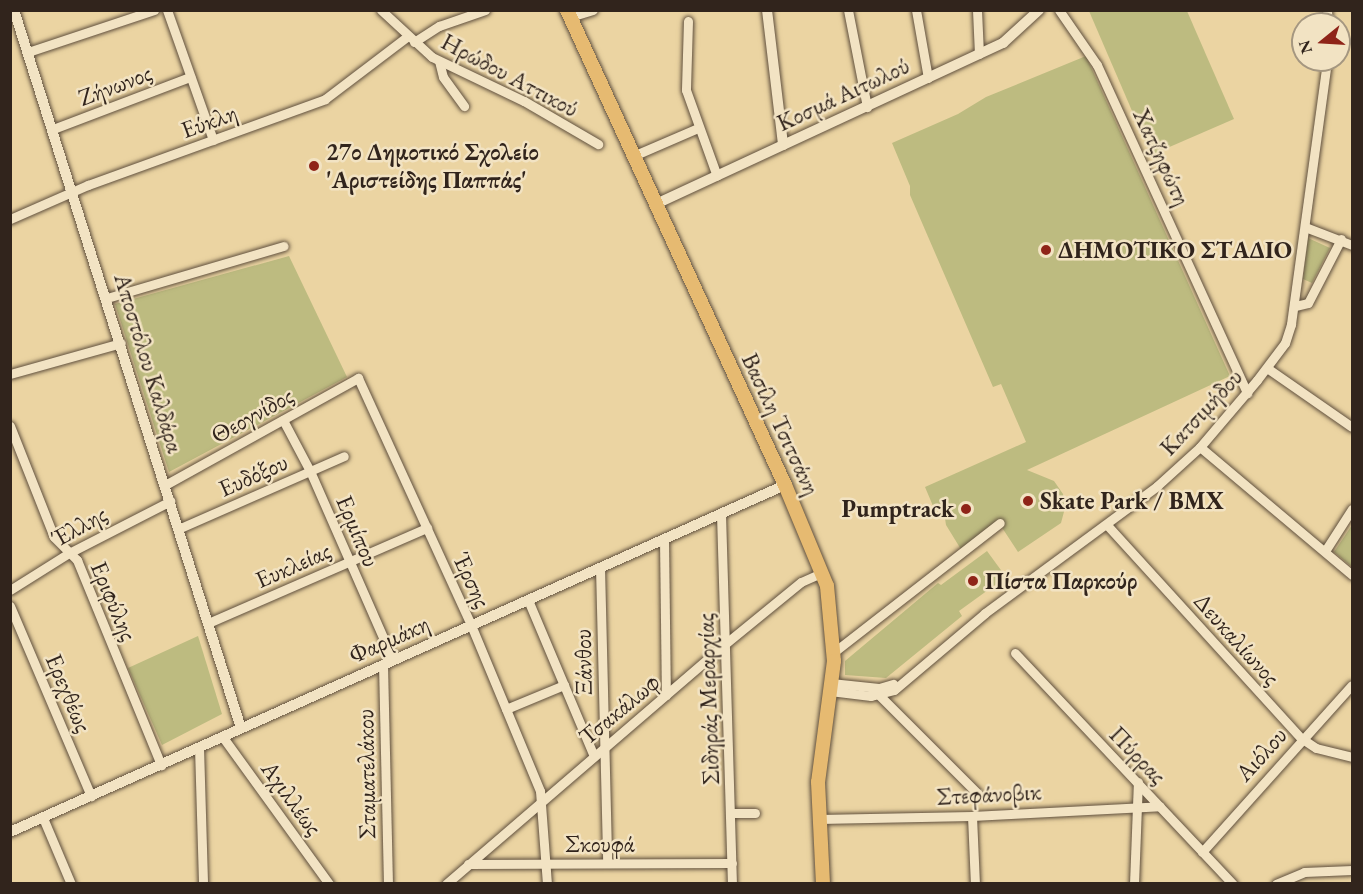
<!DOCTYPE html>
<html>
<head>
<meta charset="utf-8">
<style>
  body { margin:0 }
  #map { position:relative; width:1363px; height:894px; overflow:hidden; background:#ebd4a2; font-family:"EB Garamond",serif }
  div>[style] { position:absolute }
  .green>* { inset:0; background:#bdbb80 }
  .roads { filter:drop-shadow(0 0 2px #60503e) drop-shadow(0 0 2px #60503e) }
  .minor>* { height:9px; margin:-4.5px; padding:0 4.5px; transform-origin:4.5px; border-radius:4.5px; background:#f2e3c3 }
  .tertiary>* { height:10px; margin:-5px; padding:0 5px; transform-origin:5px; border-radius:5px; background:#f2e3c3 }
  .primary>* { height:14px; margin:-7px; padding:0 7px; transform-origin:7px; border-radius:7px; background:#e6ba71 }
  .dots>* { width:16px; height:16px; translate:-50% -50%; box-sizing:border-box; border:3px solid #f2e3c3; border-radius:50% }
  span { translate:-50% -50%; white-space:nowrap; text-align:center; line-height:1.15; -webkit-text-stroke:5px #f2e3c3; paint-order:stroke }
  .street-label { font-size:24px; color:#31241c }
  .poi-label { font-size:24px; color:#31241c; font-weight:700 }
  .left { translate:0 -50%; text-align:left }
  .right { translate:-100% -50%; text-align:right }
  .frame { position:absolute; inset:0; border:12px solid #31241c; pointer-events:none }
  .north { position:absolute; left:1291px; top:12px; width:60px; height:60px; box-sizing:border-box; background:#f2e3c3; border:2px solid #a59780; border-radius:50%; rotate:252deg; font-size:16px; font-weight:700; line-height:24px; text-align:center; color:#31241c }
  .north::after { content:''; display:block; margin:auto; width:21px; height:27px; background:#8f2418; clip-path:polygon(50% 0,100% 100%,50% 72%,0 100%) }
</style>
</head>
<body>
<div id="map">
  <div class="green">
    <i style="clip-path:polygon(1089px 11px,1187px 11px,1234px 119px,1151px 155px)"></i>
    <i style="clip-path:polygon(1086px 56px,1230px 376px,1027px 470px,1054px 481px,1063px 494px,1065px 508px,1061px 523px,1018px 552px,999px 523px,962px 551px,946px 525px,944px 512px,933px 506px,925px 487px,1026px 442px,1001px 384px,993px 387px,910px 195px,910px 186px,892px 143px,958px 114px,986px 97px)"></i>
    <i style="clip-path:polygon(1308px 238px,1330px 248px,1312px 283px,1303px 279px)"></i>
    <i style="clip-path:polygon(289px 256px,347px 377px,169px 472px,115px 304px)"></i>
    <i style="clip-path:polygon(1352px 525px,1352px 567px,1334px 552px)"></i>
    <i style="clip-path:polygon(987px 551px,1006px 577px,959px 611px,962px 616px,886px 678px,845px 675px,845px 661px,938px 583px,941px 585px)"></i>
    <i style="clip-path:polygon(198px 636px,222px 714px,162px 745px,128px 668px)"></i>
  </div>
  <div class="roads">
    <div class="minor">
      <i style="left:167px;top:10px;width:138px;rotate:70.5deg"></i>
      <i style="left:381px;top:10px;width:69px;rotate:42.7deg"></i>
      <i style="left:432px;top:57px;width:102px;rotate:25.6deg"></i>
      <i style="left:524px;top:101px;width:86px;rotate:30.2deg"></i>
      <i style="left:848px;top:10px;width:99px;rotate:78.9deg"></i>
      <i style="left:916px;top:10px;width:69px;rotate:80deg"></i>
      <i style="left:977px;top:10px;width:44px;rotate:87.4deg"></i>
      <i style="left:1059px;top:10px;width:67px;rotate:55.4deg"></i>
      <i style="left:1097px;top:65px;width:361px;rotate:65.4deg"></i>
      <i style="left:1327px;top:10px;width:14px;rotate:86deg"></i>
      <i style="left:570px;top:17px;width:24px;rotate:-17deg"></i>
      <i style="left:688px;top:21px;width:69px;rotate:91.7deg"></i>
      <i style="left:686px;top:90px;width:91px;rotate:70.2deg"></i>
      <i style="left:414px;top:42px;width:30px;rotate:-33deg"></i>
      <i style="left:439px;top:26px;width:49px;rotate:-19.2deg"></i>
      <i style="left:28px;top:52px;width:133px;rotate:-18.4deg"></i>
      <i style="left:439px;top:61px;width:16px;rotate:76deg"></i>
      <i style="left:443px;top:77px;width:36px;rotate:54deg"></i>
      <i style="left:53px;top:129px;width:147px;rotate:-20.8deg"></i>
      <i style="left:633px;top:156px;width:71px;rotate:-23.3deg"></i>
      <i style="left:10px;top:219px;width:85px;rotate:-23.6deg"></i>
      <i style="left:88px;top:185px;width:252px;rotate:-19.9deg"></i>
      <i style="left:325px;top:99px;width:104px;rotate:-37.2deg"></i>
      <i style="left:1305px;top:227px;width:50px;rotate:21deg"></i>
      <i style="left:107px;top:298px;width:184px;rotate:-16.4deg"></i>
      <i style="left:1295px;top:306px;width:13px;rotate:-13deg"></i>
      <i style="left:1308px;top:303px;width:72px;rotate:-62.7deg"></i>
      <i style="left:1267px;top:368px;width:103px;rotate:34.8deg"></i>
      <i style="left:10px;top:374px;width:115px;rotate:-15.6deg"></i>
      <i style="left:283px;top:420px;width:58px;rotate:62.1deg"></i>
      <i style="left:310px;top:471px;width:206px;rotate:66.3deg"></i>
      <i style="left:10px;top:426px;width:119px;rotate:68.4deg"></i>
      <i style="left:54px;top:537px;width:33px;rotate:45deg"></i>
      <i style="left:77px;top:560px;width:222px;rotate:67.7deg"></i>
      <i style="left:1200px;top:447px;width:199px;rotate:40.1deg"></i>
      <i style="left:165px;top:485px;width:221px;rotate:-29deg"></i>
      <i style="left:358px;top:378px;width:272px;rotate:65.4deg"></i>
      <i style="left:471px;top:625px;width:180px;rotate:67.4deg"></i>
      <i style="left:540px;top:791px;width:93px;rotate:85.7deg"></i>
      <i style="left:721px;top:514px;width:370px;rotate:88.3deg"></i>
      <i style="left:1107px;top:525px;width:288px;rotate:47.7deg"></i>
      <i style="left:1301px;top:738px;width:18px;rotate:34deg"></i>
      <i style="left:1316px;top:748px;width:37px;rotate:14deg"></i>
      <i style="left:178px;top:529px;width:181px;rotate:-23.7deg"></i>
      <i style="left:664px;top:539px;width:156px;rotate:89.3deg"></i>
      <i style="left:1325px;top:551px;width:50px;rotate:-57.3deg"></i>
      <i style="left:600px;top:567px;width:296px;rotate:88.6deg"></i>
      <i style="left:10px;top:590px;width:70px;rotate:-32.1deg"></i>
      <i style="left:69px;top:553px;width:114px;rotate:-27.2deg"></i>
      <i style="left:528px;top:600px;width:169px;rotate:67.1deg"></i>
      <i style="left:10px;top:606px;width:207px;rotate:66.9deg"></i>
      <i style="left:208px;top:623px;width:239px;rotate:-23.5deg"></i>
      <i style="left:834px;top:652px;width:210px;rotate:-37.9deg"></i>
      <i style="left:1015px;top:653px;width:318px;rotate:46.7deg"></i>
      <i style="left:383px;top:664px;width:220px;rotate:88.7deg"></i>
      <i style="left:831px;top:683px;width:48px;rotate:5.9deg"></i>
      <i style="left:879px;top:688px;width:15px;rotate:-16deg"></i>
      <i style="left:830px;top:691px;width:41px;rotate:7deg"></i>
      <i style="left:871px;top:696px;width:24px;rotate:-15deg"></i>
      <i style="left:894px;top:690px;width:119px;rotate:-40.2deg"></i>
      <i style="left:985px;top:613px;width:214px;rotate:-36.4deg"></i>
      <i style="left:1157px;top:486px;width:58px;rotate:-42.2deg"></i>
      <i style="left:1200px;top:447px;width:88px;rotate:-49.6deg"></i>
      <i style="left:1257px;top:380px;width:46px;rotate:-52.9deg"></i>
      <i style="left:1285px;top:343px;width:20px;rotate:-72deg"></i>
      <i style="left:1291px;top:324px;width:266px;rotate:-82.2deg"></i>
      <i style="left:880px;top:696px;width:139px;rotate:45deg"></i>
      <i style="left:506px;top:709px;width:63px;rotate:-22.5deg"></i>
      <i style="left:222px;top:736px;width:183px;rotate:54.1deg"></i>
      <i style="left:199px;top:747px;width:137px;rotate:88.3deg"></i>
      <i style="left:731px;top:813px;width:24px"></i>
      <i style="left:972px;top:816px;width:68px;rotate:87.5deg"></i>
      <i style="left:43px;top:818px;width:72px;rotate:67deg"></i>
      <i style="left:819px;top:819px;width:153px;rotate:-1.1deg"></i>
      <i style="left:972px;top:816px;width:188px;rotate:-3deg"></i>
      <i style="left:1202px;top:852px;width:224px;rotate:-48.1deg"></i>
      <i style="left:468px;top:864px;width:264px;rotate:-0.2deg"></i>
      <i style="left:446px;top:884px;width:368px;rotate:-40.7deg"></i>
      <i style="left:725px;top:644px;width:98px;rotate:-39.2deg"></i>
      <i style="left:801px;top:582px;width:24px;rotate:-24deg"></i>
      <i style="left:1134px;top:884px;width:102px;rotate:-87.8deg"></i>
      <i style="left:1276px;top:884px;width:30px;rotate:-23deg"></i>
      <i style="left:1304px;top:872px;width:48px;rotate:-2.4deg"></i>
    </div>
    <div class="tertiary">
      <i style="left:14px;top:10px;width:753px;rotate:72.46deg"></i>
      <i style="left:767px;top:10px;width:136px;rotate:83.2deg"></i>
      <i style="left:656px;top:204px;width:383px;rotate:-24.9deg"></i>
      <i style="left:1003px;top:43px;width:49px;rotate:-42.5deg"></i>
      <i style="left:10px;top:832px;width:849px;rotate:-24.12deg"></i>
    </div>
    <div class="primary">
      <i style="left:567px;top:10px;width:523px;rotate:65.35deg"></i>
      <i style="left:785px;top:485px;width:109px;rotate:67.4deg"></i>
      <i style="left:827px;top:586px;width:75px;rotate:84.7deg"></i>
      <i style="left:834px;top:661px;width:122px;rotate:97.5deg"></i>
      <i style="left:818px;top:782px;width:102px;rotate:87.2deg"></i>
    </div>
  </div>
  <div class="dots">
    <i style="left:314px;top:166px;background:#8f2418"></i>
    <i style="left:1046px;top:250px;background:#8f2418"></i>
    <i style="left:1028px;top:501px;background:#8f2418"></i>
    <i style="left:966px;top:509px;background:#8f2418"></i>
    <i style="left:973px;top:581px;background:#8f2418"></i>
  </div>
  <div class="street-label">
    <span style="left:510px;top:75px;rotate:28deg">Ηρώδου Αττικού</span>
    <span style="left:115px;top:85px;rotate:-21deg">Ζήνωνος</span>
    <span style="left:843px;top:94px;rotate:-25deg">Κοσμά Αιτωλού</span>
    <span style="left:209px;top:121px;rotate:-20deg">Εύκλη</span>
    <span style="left:1162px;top:157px;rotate:65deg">Χατζηφώτη</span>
    <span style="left:149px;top:363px;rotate:73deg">Αποστόλου Καλδάρα</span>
    <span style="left:1201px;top:412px;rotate:-47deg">Κατσιμήδου</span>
    <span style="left:252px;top:415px;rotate:-29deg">Θεογνίδος</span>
    <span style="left:781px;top:424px;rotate:65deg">Βασίλη Τσιτσάνη</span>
    <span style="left:253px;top:475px;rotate:-24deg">Ευδόξου</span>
    <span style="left:79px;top:526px;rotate:-29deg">Έλλης</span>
    <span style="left:358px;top:531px;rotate:67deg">Ερμίπου</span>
    <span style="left:293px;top:565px;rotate:-24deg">Ευκλείας</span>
    <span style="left:472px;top:580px;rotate:65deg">Έρσης</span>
    <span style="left:114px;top:601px;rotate:67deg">Εριφύλης</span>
    <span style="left:389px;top:639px;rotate:-24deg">Φαρμάκη</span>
    <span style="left:1237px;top:639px;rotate:48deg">Δευκαλίωνος</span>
    <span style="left:583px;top:662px;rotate:-91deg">Ξάνθου</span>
    <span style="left:69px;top:693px;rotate:67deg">Ερεχθέως</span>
    <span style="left:708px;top:699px;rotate:-92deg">Σιδηράς Μεραρχίας</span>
    <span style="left:619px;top:709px;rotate:-40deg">Τσακάλωφ</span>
    <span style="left:1261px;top:754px;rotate:-48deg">Αιόλου</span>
    <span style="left:1138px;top:755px;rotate:46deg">Πύρρας</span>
    <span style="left:366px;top:774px;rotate:-91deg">Σταματελάκου</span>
    <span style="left:989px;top:794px;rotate:-3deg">Στεφάνοβικ</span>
    <span style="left:292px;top:798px;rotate:54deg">Αχιλλέως</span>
    <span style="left:600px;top:844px">Σκουφά</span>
  </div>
  <div class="poi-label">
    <span class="left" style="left:326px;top:166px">27ο Δημοτικό Σχολείο<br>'Αριστείδης Παππάς'</span>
    <span class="left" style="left:1058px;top:250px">ΔΗΜΟΤΙΚΟ ΣΤΑΔΙΟ</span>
    <span class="left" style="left:1040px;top:501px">Skate Park / BMX</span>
    <span class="right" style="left:954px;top:509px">Pumptrack</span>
    <span class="left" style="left:985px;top:581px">Πίστα Παρκούρ</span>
  </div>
  <div class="frame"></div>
  <div class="north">N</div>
</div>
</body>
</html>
